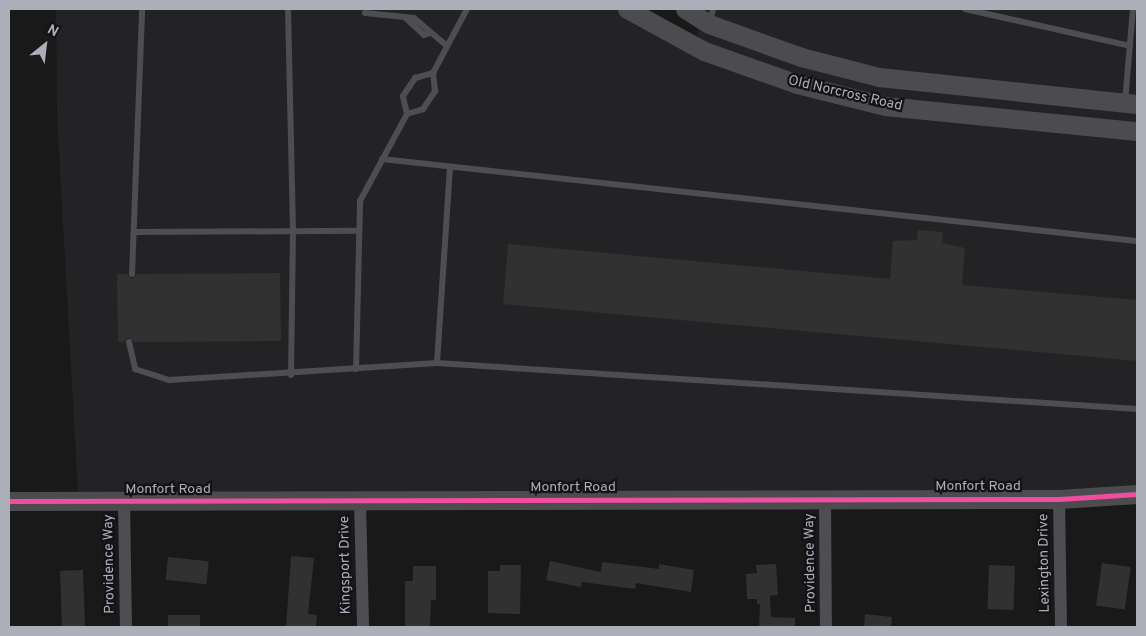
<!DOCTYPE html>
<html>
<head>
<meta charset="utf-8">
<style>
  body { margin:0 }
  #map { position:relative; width:1146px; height:636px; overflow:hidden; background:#191919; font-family:Overpass,sans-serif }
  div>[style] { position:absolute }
  .built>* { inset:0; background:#232325 }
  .building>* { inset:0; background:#313132; transform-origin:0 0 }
  .lane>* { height:6px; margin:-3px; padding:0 3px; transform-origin:3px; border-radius:3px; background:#4e4e52 }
  .street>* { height:12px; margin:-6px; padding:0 6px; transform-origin:6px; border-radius:6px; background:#4e4e52 }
  .secondary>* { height:19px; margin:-9.5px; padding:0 9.5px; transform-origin:9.5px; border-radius:9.5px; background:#4c4c50 }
  .cycleway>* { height:5px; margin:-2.5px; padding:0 2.5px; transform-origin:2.5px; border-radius:2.5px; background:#ef4d9e }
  span { translate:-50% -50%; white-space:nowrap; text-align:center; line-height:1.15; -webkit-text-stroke:4.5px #131315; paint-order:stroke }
  .street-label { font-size:14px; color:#acaeb9 }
  .frame { position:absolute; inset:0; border:10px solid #acaeb9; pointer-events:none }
  .north { position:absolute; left:20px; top:20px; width:50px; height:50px; -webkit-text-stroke:4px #131315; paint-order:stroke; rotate:29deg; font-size:14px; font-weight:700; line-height:20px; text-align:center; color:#acaeb9 }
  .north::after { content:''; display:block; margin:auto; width:18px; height:22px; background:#acaeb9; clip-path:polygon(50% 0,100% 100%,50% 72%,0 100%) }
</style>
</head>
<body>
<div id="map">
  <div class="built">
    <i style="clip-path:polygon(56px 9px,644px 9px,696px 42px,703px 9px,1137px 9px,1137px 493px,79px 510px,57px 117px)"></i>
  </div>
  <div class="building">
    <i style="clip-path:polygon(918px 230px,943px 232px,942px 243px,965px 248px,962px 285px,1137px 300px,1137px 361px,503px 304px,508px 244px,890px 279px,893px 241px,917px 240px)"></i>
    <i style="clip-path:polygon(280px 273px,281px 341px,134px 342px,128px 337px,124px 342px,118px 342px,117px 274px,127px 274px,132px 279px,137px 274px)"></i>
    <i style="clip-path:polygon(291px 556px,314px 558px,308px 614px,317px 615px,316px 627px,286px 627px)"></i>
    <i style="left:168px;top:557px;width:41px;height:23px;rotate:6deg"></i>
    <i style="clip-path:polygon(550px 561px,601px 572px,602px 562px,659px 569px,659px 564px,694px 570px,691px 592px,636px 583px,635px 589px,582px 582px,581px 587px,546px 580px)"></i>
    <i style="left:1102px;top:563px;width:29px;height:43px;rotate:8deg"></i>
    <i style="clip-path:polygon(776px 564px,778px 595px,770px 596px,771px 617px,795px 618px,795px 627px,759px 627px,760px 604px,757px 604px,757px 599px,747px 599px,746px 574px,757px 573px,756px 565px)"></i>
    <i style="clip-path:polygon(500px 565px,521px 565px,520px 614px,488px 613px,488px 571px,500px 571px)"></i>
    <i style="left:989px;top:565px;width:26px;height:44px;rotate:2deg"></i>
    <i style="clip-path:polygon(413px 566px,436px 566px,436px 600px,431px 600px,430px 627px,405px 627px,405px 581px,413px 581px)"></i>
    <i style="left:83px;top:570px;width:57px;height:23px;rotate:88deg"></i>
    <i style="clip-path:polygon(865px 614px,892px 617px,891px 627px,864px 627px)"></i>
    <i style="left:200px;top:615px;width:12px;height:32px;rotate:90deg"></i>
  </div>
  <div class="lane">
    <i style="left:288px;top:9px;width:223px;rotate:88.7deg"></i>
    <i style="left:293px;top:232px;width:143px;rotate:90.8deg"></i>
    <i style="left:965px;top:9px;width:169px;rotate:12.6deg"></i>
    <i style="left:365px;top:13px;width:40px;rotate:5.7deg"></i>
    <i style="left:710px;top:22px;width:13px;rotate:-77deg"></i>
    <i style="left:430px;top:33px;width:6px;rotate:162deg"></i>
    <i style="left:424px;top:35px;width:26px;rotate:-137deg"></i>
    <i style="left:405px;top:17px;width:9px;rotate:6deg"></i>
    <i style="left:414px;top:18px;width:43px;rotate:40.3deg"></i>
    <i style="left:1125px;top:102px;width:93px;rotate:-85.1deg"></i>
    <i style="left:407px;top:114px;width:17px;rotate:-17deg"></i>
    <i style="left:423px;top:109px;width:22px;rotate:-56deg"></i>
    <i style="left:435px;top:91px;width:18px;rotate:-96deg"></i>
    <i style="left:433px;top:73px;width:72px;rotate:-62deg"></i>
    <i style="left:382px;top:159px;width:759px;rotate:6.2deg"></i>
    <i style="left:136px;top:232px;width:222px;rotate:-0.3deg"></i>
    <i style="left:132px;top:274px;width:265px;rotate:-87.8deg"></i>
    <i style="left:129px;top:342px;width:28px;rotate:77deg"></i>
    <i style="left:135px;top:369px;width:36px;rotate:18deg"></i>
    <i style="left:169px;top:380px;width:269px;rotate:-3.6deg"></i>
    <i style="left:437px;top:363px;width:702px;rotate:3.76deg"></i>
    <i style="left:437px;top:363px;width:196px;rotate:-86.2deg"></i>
    <i style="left:356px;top:369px;width:168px;rotate:-88.6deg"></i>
    <i style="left:360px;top:201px;width:99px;rotate:-61.6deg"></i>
    <i style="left:407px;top:114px;width:18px;rotate:-103deg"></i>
    <i style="left:403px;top:96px;width:22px;rotate:-56deg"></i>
    <i style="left:415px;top:78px;width:19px;rotate:-16deg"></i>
  </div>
  <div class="street">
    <i style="left:825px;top:498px;width:129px;rotate:89.6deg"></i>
    <i style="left:1059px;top:499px;width:128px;rotate:89.1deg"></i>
    <i style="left:124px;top:501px;width:126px;rotate:89.1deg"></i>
    <i style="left:360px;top:501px;width:126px;rotate:88.6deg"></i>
  </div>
  <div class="secondary">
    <i style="left:627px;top:9px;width:88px;rotate:28.6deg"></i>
    <i style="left:704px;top:51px;width:99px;rotate:19.5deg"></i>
    <i style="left:797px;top:84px;width:91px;rotate:14deg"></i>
    <i style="left:885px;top:106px;width:253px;rotate:5.7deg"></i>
    <i style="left:685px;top:9px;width:28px;rotate:32deg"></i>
    <i style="left:709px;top:24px;width:98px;rotate:19.7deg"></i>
    <i style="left:801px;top:57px;width:81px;rotate:14.4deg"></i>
    <i style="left:879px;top:77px;width:259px;rotate:6deg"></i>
    <i style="left:9px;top:501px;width:1050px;rotate:-0.11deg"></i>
    <i style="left:1059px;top:499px;width:78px;rotate:-3.7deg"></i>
  </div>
  <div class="cycleway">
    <i style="left:9px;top:501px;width:1050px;rotate:-0.11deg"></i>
    <i style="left:1059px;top:499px;width:78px;rotate:-3.7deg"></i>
  </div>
  <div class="street-label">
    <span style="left:845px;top:94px;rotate:13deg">Old Norcross Road</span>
    <span style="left:978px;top:487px">Monfort Road</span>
    <span style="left:573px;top:488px">Monfort Road</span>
    <span style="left:168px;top:490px">Monfort Road</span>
    <span style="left:811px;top:563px;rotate:-91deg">Providence Way</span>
    <span style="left:1045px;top:563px;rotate:-91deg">Lexington Drive</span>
    <span style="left:110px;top:564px;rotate:-91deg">Providence Way</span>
    <span style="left:346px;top:565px;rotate:-91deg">Kingsport Drive</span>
  </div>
  <div class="frame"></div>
  <div class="north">N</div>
</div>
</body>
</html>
